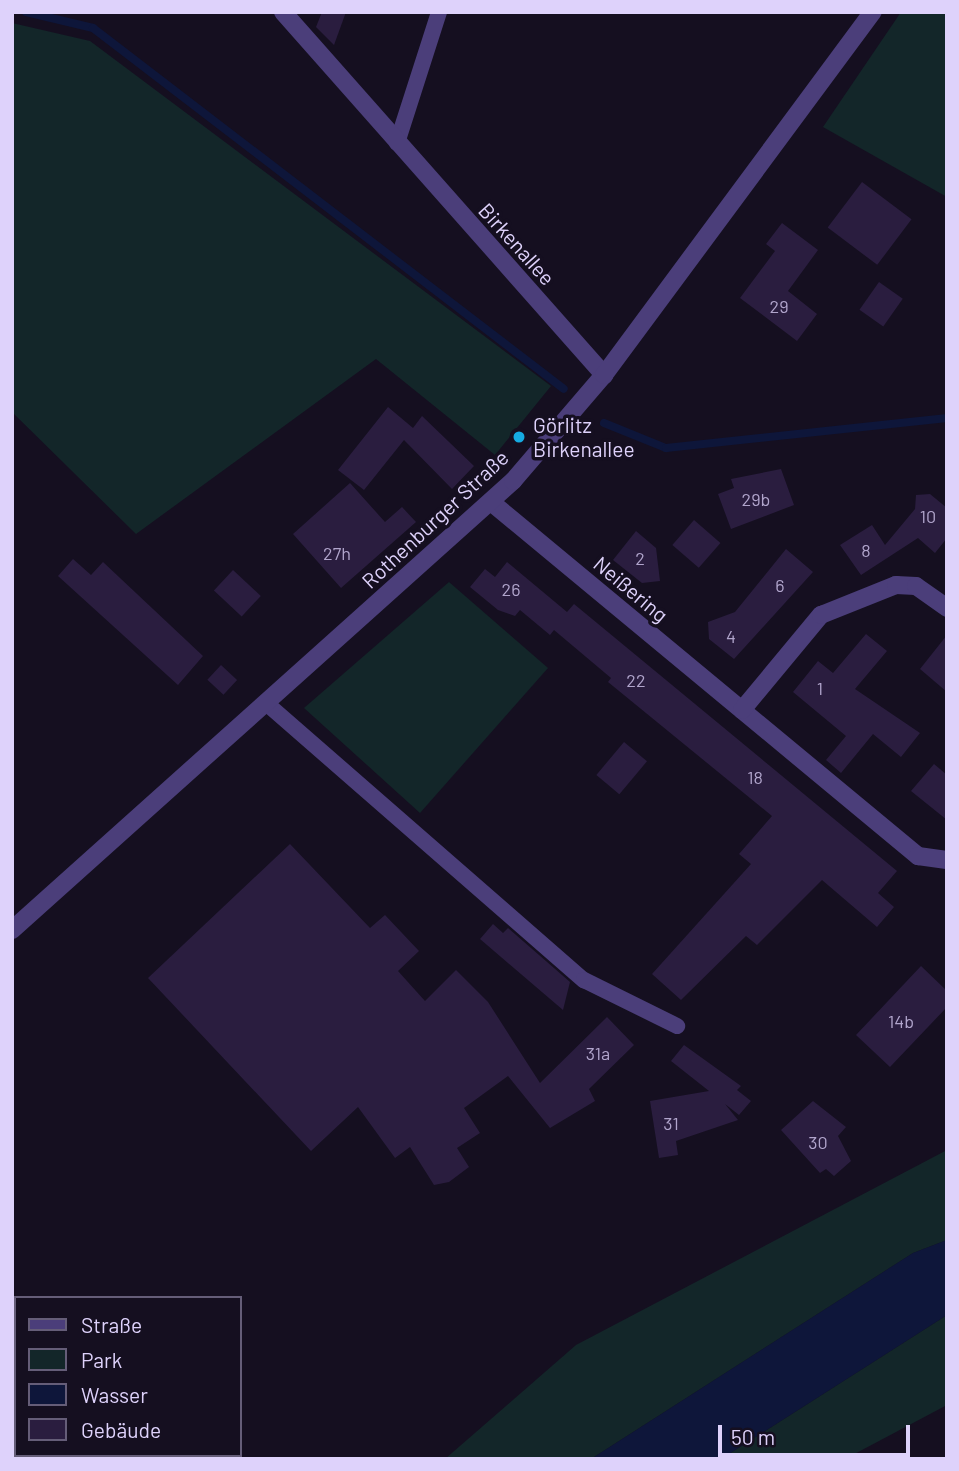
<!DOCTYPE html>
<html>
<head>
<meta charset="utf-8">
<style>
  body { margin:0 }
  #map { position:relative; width:959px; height:1471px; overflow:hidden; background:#150f20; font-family:Barlow,sans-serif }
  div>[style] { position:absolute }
  .green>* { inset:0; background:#132629 }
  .water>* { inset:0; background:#0e163a }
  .stream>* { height:8px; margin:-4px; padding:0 4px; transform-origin:4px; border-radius:4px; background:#0e163a }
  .building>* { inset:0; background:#2a1d3f; transform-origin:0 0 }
  .service>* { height:16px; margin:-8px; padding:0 8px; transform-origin:8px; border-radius:8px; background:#4b3e7a }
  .minor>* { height:18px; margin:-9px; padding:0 9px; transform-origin:9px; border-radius:9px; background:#4b3e7a }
  .tertiary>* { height:18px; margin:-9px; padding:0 9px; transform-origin:9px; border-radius:9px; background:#4b3e7a }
  .dots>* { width:19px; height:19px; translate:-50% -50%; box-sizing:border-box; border:4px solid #150f20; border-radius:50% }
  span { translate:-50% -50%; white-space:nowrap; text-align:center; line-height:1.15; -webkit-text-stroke:7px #150f20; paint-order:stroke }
  .number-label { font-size:18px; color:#b1a5cc }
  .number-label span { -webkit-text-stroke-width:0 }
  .street-label { font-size:21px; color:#ded2fb }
  .poi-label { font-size:21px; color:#ded2fb }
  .left { translate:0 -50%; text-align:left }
  .frame { position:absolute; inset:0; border:14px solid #ded2fb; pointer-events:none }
  .legend { position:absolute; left:14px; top:1296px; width:228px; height:161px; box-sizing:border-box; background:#150f20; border:2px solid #655d78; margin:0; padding:9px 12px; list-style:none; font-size:21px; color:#ded2fb }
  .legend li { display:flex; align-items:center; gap:14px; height:35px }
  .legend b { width:35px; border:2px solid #655d78 }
  .scale { position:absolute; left:718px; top:1425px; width:192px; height:32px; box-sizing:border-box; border:4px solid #ded2fb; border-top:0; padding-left:9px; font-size:21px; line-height:24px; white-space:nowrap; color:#ded2fb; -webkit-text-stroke:5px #150f20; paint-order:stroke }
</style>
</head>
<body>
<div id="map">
  <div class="green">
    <i style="clip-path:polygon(901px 12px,947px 12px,947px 197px,823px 127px)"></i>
    <i style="clip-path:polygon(12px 23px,90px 41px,551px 386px,495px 455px,376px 359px,136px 534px,12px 412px)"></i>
    <i style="clip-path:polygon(449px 582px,548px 668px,420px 813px,304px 708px)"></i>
    <i style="clip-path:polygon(947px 1150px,947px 1240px,913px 1253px,591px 1459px,445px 1459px,576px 1345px)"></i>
    <i style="clip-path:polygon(947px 1315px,947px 1405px,845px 1459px,721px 1459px)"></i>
  </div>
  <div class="water">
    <i style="clip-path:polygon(947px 1240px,947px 1315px,721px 1459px,591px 1459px,913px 1253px)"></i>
  </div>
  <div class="stream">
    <i style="left:26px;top:12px;width:69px;rotate:13.4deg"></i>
    <i style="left:93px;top:28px;width:593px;rotate:37.47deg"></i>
    <i style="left:604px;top:423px;width:67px;rotate:22deg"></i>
    <i style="left:666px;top:448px;width:283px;rotate:-6.1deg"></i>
  </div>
  <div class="building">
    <i style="clip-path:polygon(322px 12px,346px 12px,334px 45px,316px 27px)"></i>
    <i style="left:862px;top:182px;width:62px;height:57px;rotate:37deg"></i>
    <i style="clip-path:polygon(782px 223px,818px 250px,788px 291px,817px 314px,797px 341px,740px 298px,775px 251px,766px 244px)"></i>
    <i style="left:879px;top:282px;width:29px;height:34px;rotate:35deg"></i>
    <i style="clip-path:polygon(388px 407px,413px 428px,422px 416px,474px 466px,452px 489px,404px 440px,364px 490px,338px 470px)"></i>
    <i style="clip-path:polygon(781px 469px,794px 505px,731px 529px,718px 494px,734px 488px,731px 479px)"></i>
    <i style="clip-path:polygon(350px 483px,385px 522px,402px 507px,416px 522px,341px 588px,293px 534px)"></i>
    <i style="clip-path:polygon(930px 494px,947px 508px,947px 538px,935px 553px,918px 538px,861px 575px,840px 545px,872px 525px,885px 545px,915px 509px,916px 495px)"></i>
    <i style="left:694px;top:520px;width:35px;height:33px;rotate:41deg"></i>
    <i style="clip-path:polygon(636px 531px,656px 548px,660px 581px,642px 583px,613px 560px)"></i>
    <i style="clip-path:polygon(786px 549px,813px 572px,734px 659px,709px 639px,708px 622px,735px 612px)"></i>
    <i style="clip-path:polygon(73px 559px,91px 575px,103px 562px,203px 656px,178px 685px,58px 576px)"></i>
    <i style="clip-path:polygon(507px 562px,567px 612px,574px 604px,897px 871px,878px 893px,894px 907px,877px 927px,822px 880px,757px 945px,746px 936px,681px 1000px,652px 974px,751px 864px,739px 854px,772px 816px,608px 682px,611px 678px,554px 630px,550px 635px,520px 610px,515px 616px,498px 610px,470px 587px,485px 569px,495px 577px)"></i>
    <i style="left:233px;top:570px;width:38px;height:28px;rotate:43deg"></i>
    <i style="clip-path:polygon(866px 634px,887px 651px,855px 689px,920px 733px,901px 757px,873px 734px,841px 773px,826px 760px,846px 736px,793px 692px,818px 661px,833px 673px)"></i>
    <i style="clip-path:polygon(947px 635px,947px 692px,920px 669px)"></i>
    <i style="left:221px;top:665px;width:22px;height:20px;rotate:43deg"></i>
    <i style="left:624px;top:742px;width:30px;height:43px;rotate:40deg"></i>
    <i style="clip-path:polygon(934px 764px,947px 775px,947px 820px,911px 791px)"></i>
    <i style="clip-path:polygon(290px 844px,370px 928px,385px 915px,419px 951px,398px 971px,425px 1001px,456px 970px,488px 1002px,540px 1083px,607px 1017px,634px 1045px,589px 1089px,595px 1101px,550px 1128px,508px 1076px,464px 1108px,480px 1133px,457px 1148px,469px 1167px,449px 1182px,434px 1185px,410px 1147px,395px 1158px,358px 1107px,311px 1151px,148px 978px)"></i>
    <i style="clip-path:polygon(493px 924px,503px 933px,508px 928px,570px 982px,563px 1010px,480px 939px)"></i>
    <i style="clip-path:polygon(921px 966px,947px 991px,947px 1007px,890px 1067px,856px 1035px)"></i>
    <i style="clip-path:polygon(684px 1045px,741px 1086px,737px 1090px,751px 1101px,739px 1115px,725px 1104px,738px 1120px,676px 1141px,678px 1155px,659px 1158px,650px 1101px,709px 1091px,671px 1061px)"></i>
    <i style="clip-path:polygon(813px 1101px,846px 1127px,838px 1136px,851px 1161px,834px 1176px,826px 1169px,820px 1173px,781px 1130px)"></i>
  </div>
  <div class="service">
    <i style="left:397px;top:143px;width:138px;rotate:-72.2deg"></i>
    <i style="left:266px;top:703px;width:422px;rotate:41.1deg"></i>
    <i style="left:584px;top:980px;width:104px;rotate:26.3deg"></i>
  </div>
  <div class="minor">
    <i style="left:283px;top:12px;width:485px;rotate:48.5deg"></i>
    <i style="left:491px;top:502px;width:555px;rotate:39.66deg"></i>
    <i style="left:918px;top:856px;width:29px;rotate:8deg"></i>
    <i style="left:742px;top:710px;width:124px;rotate:-50.3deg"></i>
    <i style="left:821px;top:615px;width:81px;rotate:-21.8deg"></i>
    <i style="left:896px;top:585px;width:20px;rotate:3deg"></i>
    <i style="left:916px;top:586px;width:38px;rotate:35deg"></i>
  </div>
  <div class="tertiary">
    <i style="left:12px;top:930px;width:673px;rotate:-41.87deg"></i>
    <i style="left:513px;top:481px;width:140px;rotate:-49.4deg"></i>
    <i style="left:604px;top:375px;width:452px;rotate:-53.5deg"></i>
  </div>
  <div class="dots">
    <i style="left:519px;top:437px;background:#16abe2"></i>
  </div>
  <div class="number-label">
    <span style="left:779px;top:306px">29</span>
    <span style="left:756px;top:499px">29b</span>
    <span style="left:928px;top:516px">10</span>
    <span style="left:866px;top:550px">8</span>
    <span style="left:337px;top:553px">27h</span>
    <span style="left:640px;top:558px">2</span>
    <span style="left:780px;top:585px">6</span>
    <span style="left:511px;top:589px">26</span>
    <span style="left:731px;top:636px">4</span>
    <span style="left:636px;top:680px">22</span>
    <span style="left:820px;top:688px">1</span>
    <span style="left:755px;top:777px">18</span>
    <span style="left:901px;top:1021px">14b</span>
    <span style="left:598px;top:1053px">31a</span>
    <span style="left:671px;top:1123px">31</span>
    <span style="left:818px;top:1142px">30</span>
  </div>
  <div class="street-label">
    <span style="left:517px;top:244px;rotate:48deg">Birkenallee</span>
    <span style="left:435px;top:519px;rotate:-43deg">Rothenburger Straße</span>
    <span style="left:631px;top:589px;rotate:40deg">Neißering</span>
  </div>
  <div class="poi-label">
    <span class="left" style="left:533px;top:437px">Görlitz<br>Birkenallee</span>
  </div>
  <div class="frame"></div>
  <ul class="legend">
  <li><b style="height:9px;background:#4b3e7a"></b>Straße</li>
  <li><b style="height:19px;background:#132629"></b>Park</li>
  <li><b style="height:19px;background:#0e163a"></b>Wasser</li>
  <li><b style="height:19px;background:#2a1d3f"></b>Gebäude</li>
  </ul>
  <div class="scale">50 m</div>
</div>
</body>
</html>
